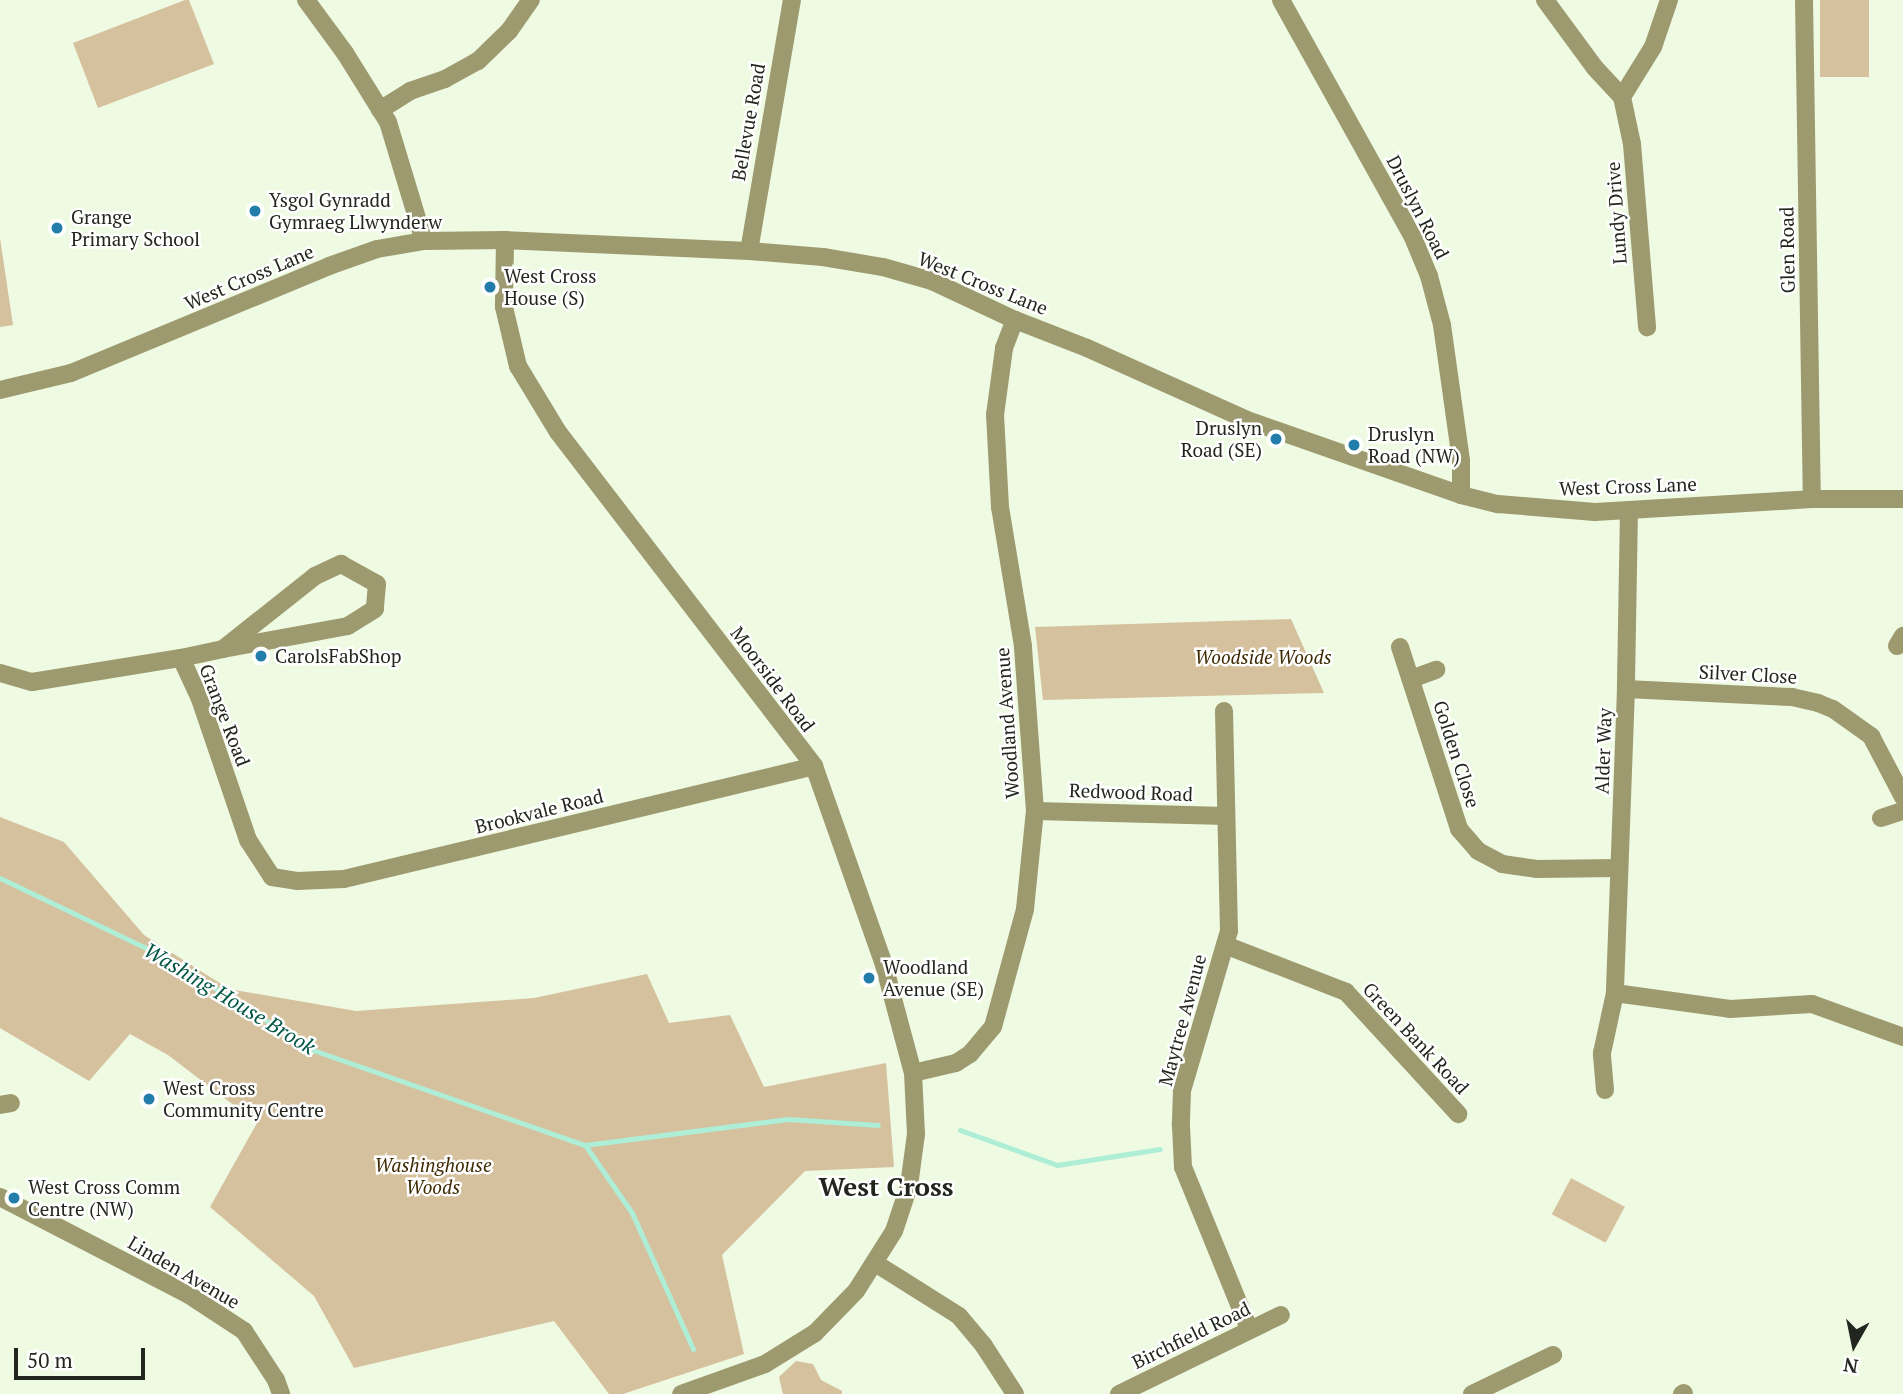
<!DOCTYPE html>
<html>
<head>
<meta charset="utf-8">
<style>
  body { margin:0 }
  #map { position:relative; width:1903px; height:1394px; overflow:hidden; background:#effae2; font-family:"PT Serif",serif }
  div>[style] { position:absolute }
  .green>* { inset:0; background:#d5c19e; transform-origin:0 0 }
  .stream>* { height:5px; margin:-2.5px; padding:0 2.5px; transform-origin:2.5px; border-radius:2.5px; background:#aeedd6 }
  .minor>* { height:18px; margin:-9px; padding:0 9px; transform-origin:9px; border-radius:9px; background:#9d9a6f }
  .dots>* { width:19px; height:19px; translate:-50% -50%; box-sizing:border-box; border:4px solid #fff; border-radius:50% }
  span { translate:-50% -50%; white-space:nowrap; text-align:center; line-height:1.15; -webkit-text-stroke:5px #fff; paint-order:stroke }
  .street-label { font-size:19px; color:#23261e }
  .poi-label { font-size:19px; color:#23261e }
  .left { translate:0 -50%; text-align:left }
  .right { translate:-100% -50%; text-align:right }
  .park-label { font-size:19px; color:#3c2900; font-style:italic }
  .water-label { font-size:21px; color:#005743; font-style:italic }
  .district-label { font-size:26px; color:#23261e; font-weight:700 }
  .north { position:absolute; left:1819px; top:1310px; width:70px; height:70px; -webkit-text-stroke:5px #fff; paint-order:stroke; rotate:189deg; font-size:19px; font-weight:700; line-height:28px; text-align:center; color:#23261e }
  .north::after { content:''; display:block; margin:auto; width:24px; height:32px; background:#23261e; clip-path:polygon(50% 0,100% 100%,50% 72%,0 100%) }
  .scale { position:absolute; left:14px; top:1348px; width:131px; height:32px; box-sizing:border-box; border:4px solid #23261e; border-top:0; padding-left:9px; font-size:21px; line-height:24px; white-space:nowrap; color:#23261e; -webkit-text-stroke:5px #fff; paint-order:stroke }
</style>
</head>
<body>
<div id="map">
  <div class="green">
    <i style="clip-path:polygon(185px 0,189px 0,214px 64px,98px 108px,73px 43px)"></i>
    <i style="left:1820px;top:0;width:49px;height:77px"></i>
    <i style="clip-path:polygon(0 238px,13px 325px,0 327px)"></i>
    <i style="clip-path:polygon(1291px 619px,1324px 693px,1043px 700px,1035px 627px)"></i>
    <i style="clip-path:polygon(0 817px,64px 842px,144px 935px,229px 989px,356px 1011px,534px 998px,647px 974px,669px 1023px,730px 1015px,764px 1087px,886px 1063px,894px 1167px,805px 1171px,722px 1255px,744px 1354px,623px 1394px,609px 1394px,554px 1321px,354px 1368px,314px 1296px,210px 1207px,257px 1123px,168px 1055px,130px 1034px,89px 1081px,0 1028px)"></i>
    <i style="left:1571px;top:1178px;width:61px;height:41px;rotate:28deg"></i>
    <i style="clip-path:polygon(796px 1361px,813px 1364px,821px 1380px,842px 1391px,842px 1394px,783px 1394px,779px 1377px)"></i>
  </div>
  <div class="stream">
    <i style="left:0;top:878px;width:185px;rotate:25.6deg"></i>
    <i style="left:167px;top:958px;width:173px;rotate:32.2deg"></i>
    <i style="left:313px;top:1050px;width:288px;rotate:19.3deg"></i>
    <i style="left:585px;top:1145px;width:205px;rotate:-7.3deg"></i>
    <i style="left:788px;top:1119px;width:90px;rotate:3.8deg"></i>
    <i style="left:960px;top:1130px;width:103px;rotate:19.8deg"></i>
    <i style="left:1057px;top:1165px;width:104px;rotate:-8.8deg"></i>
    <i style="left:585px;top:1145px;width:83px;rotate:55.3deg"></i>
    <i style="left:632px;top:1213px;width:149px;rotate:65.8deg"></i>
  </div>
  <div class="minor">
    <i style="left:306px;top:0;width:66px;rotate:53.7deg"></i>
    <i style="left:345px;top:53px;width:81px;rotate:58.1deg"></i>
    <i style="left:388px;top:122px;width:124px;rotate:73.2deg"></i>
    <i style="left:1281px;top:0;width:269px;rotate:60.9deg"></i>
    <i style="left:1412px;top:235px;width:44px;rotate:67.5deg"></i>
    <i style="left:1429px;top:276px;width:51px;rotate:75.1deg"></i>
    <i style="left:1442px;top:325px;width:137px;rotate:82deg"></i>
    <i style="left:1461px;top:461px;width:34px;rotate:90deg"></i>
    <i style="left:1545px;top:0;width:84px;rotate:53.7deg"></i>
    <i style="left:1595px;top:68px;width:40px;rotate:47deg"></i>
    <i style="left:1622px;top:97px;width:48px;rotate:78deg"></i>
    <i style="left:1632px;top:144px;width:184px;rotate:85.3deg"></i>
    <i style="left:1804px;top:0;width:499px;rotate:89.1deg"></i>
    <i style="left:1622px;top:97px;width:59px;rotate:-58.2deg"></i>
    <i style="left:1653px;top:47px;width:50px;rotate:-71.2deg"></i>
    <i style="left:380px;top:110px;width:36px;rotate:-32deg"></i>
    <i style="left:410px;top:91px;width:37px;rotate:-19deg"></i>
    <i style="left:445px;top:79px;width:38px;rotate:-29deg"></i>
    <i style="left:478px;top:61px;width:43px;rotate:-44.1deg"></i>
    <i style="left:509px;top:31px;width:38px;rotate:-55deg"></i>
    <i style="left:505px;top:240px;width:67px;rotate:90.9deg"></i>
    <i style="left:504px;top:307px;width:61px;rotate:76.7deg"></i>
    <i style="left:518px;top:366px;width:77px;rotate:58.8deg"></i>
    <i style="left:558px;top:432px;width:421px;rotate:52.5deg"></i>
    <i style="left:814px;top:766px;width:211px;rotate:70.6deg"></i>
    <i style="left:884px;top:965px;width:112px;rotate:75deg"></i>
    <i style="left:913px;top:1073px;width:61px;rotate:87.2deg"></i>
    <i style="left:916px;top:1134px;width:52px;rotate:97.7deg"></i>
    <i style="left:909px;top:1186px;width:47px;rotate:108.4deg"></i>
    <i style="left:894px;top:1231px;width:71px;rotate:122.3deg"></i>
    <i style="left:856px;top:1291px;width:59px;rotate:134.3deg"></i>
    <i style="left:815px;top:1333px;width:59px;rotate:148.2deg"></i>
    <i style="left:765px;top:1364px;width:89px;rotate:160.3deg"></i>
    <i style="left:749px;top:251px;width:255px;rotate:-80.3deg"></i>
    <i style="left:0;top:390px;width:73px;rotate:-13.5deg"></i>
    <i style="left:71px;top:373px;width:279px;rotate:-22.5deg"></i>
    <i style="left:329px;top:266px;width:51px;rotate:-19.5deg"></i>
    <i style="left:377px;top:249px;width:48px;rotate:-9.7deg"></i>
    <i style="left:424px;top:241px;width:81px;rotate:-0.7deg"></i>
    <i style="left:505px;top:240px;width:244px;rotate:2.6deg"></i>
    <i style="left:749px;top:251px;width:74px;rotate:4.6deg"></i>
    <i style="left:823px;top:257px;width:61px;rotate:9.5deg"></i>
    <i style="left:883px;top:267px;width:51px;rotate:15.9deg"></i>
    <i style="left:932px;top:281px;width:92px;rotate:25.2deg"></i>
    <i style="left:1015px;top:320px;width:77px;rotate:21.3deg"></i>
    <i style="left:1087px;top:348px;width:175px;rotate:24.2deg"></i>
    <i style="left:1247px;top:420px;width:227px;rotate:19.3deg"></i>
    <i style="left:1461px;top:495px;width:38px;rotate:14deg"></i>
    <i style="left:1498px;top:504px;width:97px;rotate:4.7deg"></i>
    <i style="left:1595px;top:512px;width:217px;rotate:-3.4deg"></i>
    <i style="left:1812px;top:499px;width:91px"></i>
    <i style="left:1629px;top:510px;width:179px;rotate:91deg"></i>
    <i style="left:1626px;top:689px;width:304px;rotate:92.1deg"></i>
    <i style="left:1615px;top:993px;width:116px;rotate:7.9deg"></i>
    <i style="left:1730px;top:1009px;width:82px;rotate:-3.5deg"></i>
    <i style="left:1812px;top:1004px;width:97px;rotate:19.9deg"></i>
    <i style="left:1897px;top:646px;width:12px;rotate:-59deg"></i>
    <i style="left:1400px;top:647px;width:191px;rotate:72deg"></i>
    <i style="left:1459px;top:829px;width:29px;rotate:49deg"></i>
    <i style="left:1478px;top:851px;width:27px;rotate:28deg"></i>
    <i style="left:1502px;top:864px;width:35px;rotate:8deg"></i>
    <i style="left:1537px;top:869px;width:82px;rotate:-0.7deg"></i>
    <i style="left:181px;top:658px;width:43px;rotate:-12.1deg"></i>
    <i style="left:223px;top:649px;width:117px;rotate:-38.4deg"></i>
    <i style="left:315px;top:576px;width:29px;rotate:-25deg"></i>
    <i style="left:341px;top:564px;width:41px;rotate:29.1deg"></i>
    <i style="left:377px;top:584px;width:25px;rotate:95deg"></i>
    <i style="left:375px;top:609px;width:32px;rotate:148deg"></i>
    <i style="left:348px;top:626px;width:127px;rotate:169.6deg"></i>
    <i style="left:0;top:673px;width:33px;rotate:16deg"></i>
    <i style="left:32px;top:682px;width:151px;rotate:-9.2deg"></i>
    <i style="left:181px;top:658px;width:45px;rotate:65.1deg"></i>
    <i style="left:200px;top:699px;width:149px;rotate:71.2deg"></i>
    <i style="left:248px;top:840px;width:44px;rotate:57deg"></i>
    <i style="left:272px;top:877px;width:25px;rotate:9deg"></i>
    <i style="left:297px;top:881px;width:47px;rotate:-2.4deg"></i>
    <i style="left:344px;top:879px;width:483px;rotate:-13.5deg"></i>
    <i style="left:1411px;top:679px;width:27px;rotate:-20deg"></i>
    <i style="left:1626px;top:689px;width:166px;rotate:2.8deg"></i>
    <i style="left:1792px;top:697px;width:27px;rotate:13deg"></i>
    <i style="left:1818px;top:703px;width:16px;rotate:22deg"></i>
    <i style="left:1833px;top:709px;width:47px;rotate:35.4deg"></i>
    <i style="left:1871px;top:736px;width:69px;rotate:62.3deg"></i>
    <i style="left:1224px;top:711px;width:220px;rotate:88.7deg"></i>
    <i style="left:1229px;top:931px;width:167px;rotate:106.4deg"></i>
    <i style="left:1182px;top:1091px;width:35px;rotate:92deg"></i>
    <i style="left:1181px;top:1126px;width:41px;rotate:87.2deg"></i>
    <i style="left:1183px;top:1167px;width:175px;rotate:67.8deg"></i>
    <i style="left:1035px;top:811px;width:191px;rotate:1.5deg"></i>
    <i style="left:1881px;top:818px;width:23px;rotate:-18deg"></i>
    <i style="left:1225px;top:945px;width:130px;rotate:21.2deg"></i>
    <i style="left:1346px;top:992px;width:166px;rotate:47.4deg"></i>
    <i style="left:913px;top:1073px;width:44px;rotate:-13.1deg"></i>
    <i style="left:956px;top:1063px;width:17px;rotate:-33deg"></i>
    <i style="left:970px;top:1054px;width:35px;rotate:-50deg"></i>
    <i style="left:993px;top:1027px;width:122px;rotate:-74.8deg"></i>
    <i style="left:1025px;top:909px;width:99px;rotate:-84.2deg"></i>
    <i style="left:1035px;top:811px;width:165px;rotate:-94.2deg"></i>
    <i style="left:1023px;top:646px;width:141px;rotate:-99.4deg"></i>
    <i style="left:1000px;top:507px;width:92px;rotate:-93.1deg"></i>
    <i style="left:995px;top:415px;width:68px;rotate:-82.3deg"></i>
    <i style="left:1004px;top:348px;width:30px;rotate:-69deg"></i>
    <i style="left:1605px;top:1090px;width:37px;rotate:-95deg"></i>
    <i style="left:1602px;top:1053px;width:61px;rotate:-77.8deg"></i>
    <i style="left:0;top:1105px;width:11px;rotate:-10deg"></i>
    <i style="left:0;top:1197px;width:213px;rotate:27.4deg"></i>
    <i style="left:189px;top:1295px;width:66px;rotate:33.2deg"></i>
    <i style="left:244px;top:1331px;width:59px;rotate:56.9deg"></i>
    <i style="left:276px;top:1380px;width:15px;rotate:70deg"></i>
    <i style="left:875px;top:1263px;width:99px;rotate:32.2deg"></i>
    <i style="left:959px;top:1316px;width:39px;rotate:50deg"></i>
    <i style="left:984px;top:1346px;width:57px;rotate:57.1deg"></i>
    <i style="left:1119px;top:1394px;width:180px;rotate:-26deg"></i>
    <i style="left:1472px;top:1394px;width:90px;rotate:-25.7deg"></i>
    <i style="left:1682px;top:1394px;width:2px;rotate:-27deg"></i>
  </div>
  <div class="dots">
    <i style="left:255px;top:211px;background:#237dab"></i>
    <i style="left:57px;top:228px;background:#237dab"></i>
    <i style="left:490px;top:287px;background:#237dab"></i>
    <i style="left:1276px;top:439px;background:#237dab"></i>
    <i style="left:1354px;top:445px;background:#237dab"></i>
    <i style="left:261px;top:656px;background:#237dab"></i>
    <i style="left:869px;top:978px;background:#237dab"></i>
    <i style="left:149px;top:1099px;background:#237dab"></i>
    <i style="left:14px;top:1198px;background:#237dab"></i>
  </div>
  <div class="street-label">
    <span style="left:748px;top:122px;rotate:-80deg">Bellevue Road</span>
    <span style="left:1418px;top:207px;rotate:63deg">Druslyn Road</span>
    <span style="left:1616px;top:213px;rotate:-94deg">Lundy Drive</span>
    <span style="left:1787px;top:250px;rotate:-91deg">Glen Road</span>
    <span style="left:249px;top:277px;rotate:-23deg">West Cross Lane</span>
    <span style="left:983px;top:283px;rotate:22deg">West Cross Lane</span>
    <span style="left:1628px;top:486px;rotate:-2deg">West Cross Lane</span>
    <span style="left:1748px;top:674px;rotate:3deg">Silver Close</span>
    <span style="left:773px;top:679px;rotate:53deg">Moorside Road</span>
    <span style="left:225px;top:715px;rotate:69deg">Grange Road</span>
    <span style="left:1007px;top:723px;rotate:-94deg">Woodland Avenue</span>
    <span style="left:1603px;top:751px;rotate:-88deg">Alder Way</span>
    <span style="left:1457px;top:754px;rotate:72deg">Golden Close</span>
    <span style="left:1131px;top:792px;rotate:2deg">Redwood Road</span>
    <span style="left:539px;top:811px;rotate:-14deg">Brookvale Road</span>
    <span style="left:1182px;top:1020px;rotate:-75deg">Maytree Avenue</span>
    <span style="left:1416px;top:1038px;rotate:47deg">Green Bank Road</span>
    <span style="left:184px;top:1272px;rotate:30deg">Linden Avenue</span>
    <span style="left:1191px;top:1335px;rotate:-26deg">Birchfield Road</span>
  </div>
  <div class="poi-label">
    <span class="left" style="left:269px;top:211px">Ysgol Gynradd<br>Gymraeg Llwynderw</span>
    <span class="left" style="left:71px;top:228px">Grange<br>Primary School</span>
    <span class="left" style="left:504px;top:287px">West Cross<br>House (S)</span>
    <span class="right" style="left:1262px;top:439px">Druslyn<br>Road (SE)</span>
    <span class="left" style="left:1368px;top:445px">Druslyn<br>Road (NW)</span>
    <span class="left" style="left:275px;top:656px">CarolsFabShop</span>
    <span class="left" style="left:883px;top:978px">Woodland<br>Avenue (SE)</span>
    <span class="left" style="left:163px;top:1099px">West Cross<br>Community Centre</span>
    <span class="left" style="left:28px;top:1198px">West Cross Comm<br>Centre (NW)</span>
  </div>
  <div class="park-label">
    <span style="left:1263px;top:657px">Woodside Woods</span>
    <span style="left:433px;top:1176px">Washinghouse<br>Woods</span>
  </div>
  <div class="water-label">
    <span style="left:230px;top:998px;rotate:31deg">Washing House Brook</span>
  </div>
  <div class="district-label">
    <span style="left:886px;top:1187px">West Cross</span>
  </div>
  <div class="north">N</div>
  <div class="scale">50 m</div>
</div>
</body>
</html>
